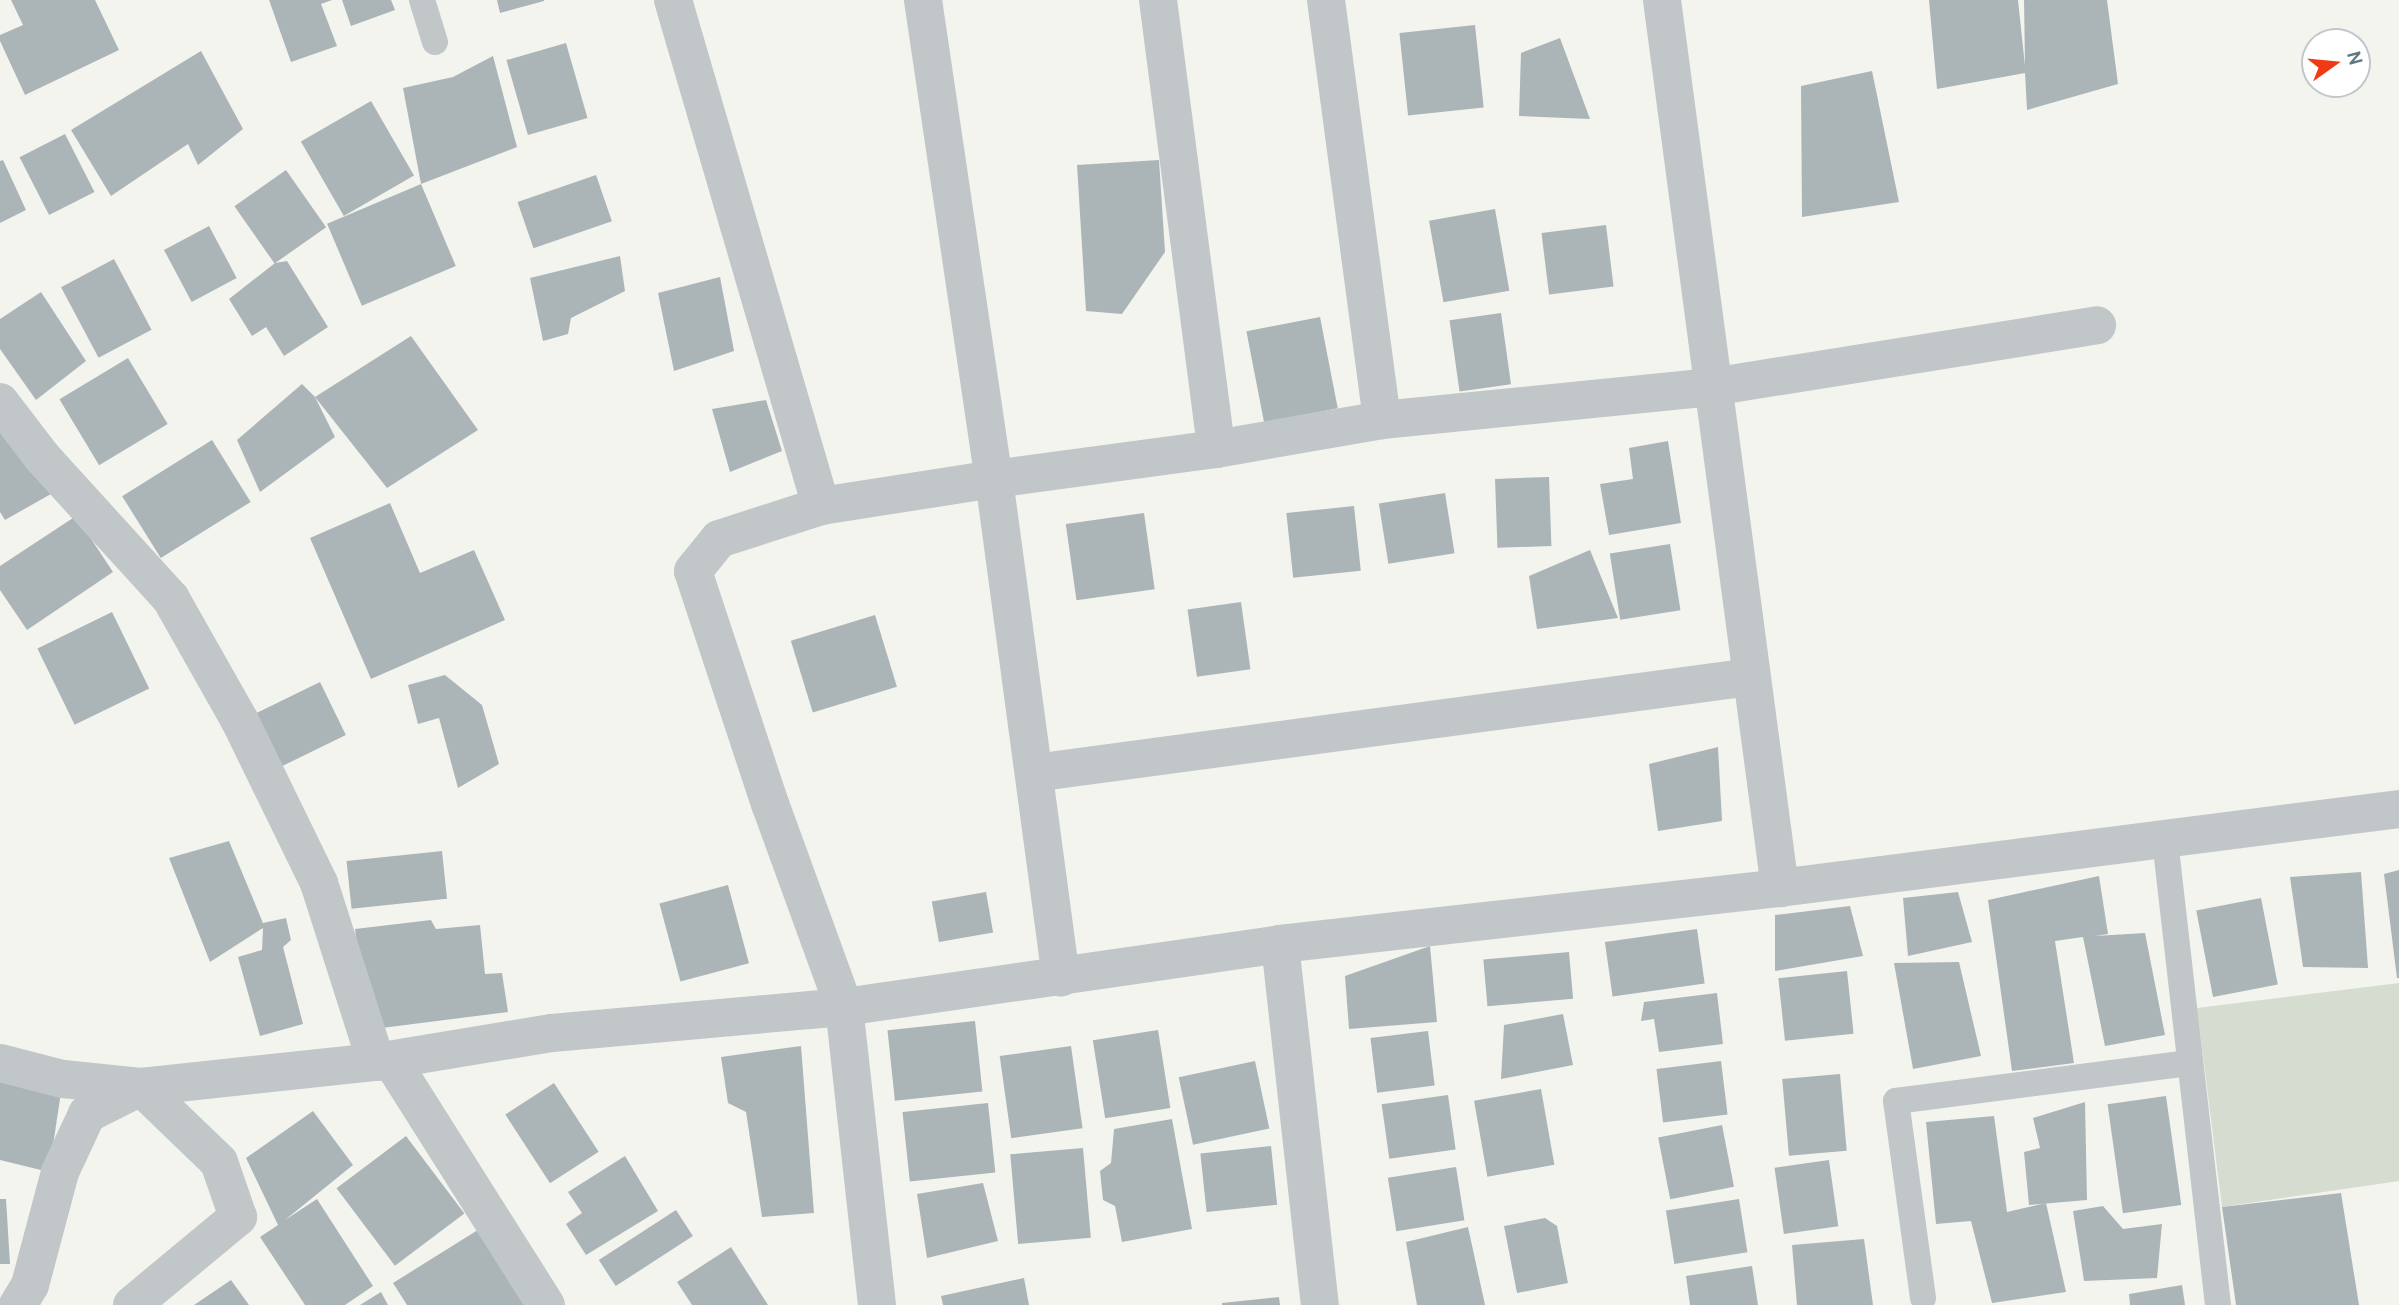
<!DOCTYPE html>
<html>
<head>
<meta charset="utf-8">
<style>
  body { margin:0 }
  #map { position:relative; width:2399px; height:1305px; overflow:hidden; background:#f4f4ef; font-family:Cabin,sans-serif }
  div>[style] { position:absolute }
  .green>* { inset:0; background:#d5dcd0 }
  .building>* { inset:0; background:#abb5b8; transform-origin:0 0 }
  .lane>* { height:26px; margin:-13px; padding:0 13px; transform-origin:13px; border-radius:13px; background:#c1c6c8 }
  .street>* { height:38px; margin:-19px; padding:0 19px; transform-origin:19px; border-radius:19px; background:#c1c6c8 }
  span { translate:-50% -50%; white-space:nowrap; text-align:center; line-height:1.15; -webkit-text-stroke:7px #fff; paint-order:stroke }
  .north { position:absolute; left:2301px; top:28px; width:70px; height:70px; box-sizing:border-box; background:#fff; border:2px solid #c0c8cd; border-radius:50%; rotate:75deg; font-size:19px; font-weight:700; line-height:28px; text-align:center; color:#617683 }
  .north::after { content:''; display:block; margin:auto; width:24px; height:32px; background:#f13a13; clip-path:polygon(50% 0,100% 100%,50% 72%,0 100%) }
</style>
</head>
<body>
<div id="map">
  <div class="green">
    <i style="clip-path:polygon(2399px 983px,2399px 1181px,2222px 1207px,2197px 1008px)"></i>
  </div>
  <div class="building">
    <i style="clip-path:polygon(11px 0,95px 0,119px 50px,25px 95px,0 41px,0 35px,23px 25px)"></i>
    <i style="clip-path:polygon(269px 0,332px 0,321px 4px,337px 46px,291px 62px)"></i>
    <i style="clip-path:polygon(342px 0,391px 0,395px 10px,351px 26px)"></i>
    <i style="clip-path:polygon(497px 0,544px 0,544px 1px,500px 13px)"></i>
    <i style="clip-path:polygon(1929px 0,2018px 0,2025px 66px,2024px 0,2107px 0,2118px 84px,2027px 110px,2025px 73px,1937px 89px)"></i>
    <i style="left:1475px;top:25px;width:83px;height:76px;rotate:84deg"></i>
    <i style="clip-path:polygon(1560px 38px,1590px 119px,1519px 116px,1521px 53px)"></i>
    <i style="left:566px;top:43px;width:78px;height:62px;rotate:74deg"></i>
    <i style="clip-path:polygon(201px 51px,243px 129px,198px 165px,188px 144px,111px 196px,71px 130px)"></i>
    <i style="clip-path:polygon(493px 56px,517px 147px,421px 184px,403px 88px,453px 77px)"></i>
    <i style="clip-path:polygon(1872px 71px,1899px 202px,1802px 217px,1801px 86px)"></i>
    <i style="left:371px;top:101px;width:86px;height:81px;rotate:60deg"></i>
    <i style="left:65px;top:134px;width:65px;height:51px;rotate:63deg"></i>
    <i style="clip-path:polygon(3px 160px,26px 210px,0 223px,0 161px)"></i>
    <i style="clip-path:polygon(1159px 160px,1165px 252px,1122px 314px,1086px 311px,1077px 165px)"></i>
    <i style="left:286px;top:170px;width:70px;height:63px;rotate:55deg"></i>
    <i style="left:596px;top:175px;width:49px;height:83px;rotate:71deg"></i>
    <i style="left:421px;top:184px;width:89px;height:102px;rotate:67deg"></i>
    <i style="left:1495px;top:209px;width:83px;height:67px;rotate:80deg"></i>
    <i style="left:1606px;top:225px;width:62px;height:65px;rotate:83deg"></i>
    <i style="left:209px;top:226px;width:59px;height:51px;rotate:62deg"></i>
    <i style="clip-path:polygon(620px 256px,625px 291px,571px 318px,568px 334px,543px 341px,530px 278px)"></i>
    <i style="left:114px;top:259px;width:80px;height:60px;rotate:62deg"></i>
    <i style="clip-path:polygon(287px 261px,328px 327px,284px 356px,266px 327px,252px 336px,229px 299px,275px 263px)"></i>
    <i style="clip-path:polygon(720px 277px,734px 351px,674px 371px,658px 293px)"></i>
    <i style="clip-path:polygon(41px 292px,86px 361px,36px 400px,0 349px,0 319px)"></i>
    <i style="left:1501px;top:313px;width:72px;height:52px;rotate:82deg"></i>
    <i style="left:1320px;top:317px;width:93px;height:75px;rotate:79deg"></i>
    <i style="clip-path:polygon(411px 336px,478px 430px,387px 488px,315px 397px)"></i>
    <i style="left:128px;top:358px;width:77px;height:80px;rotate:59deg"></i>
    <i style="clip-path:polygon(302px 384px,315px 397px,335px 437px,260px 492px,237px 440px)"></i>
    <i style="clip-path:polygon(766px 400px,782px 451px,730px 472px,712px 409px)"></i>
    <i style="clip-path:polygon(0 421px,58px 490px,5px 520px,0 512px)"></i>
    <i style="left:212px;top:440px;width:73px;height:106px;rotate:58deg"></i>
    <i style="clip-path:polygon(1668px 441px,1681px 523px,1609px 535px,1600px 484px,1633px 479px,1629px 448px)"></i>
    <i style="left:1549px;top:477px;width:69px;height:54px;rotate:88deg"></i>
    <i style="left:1445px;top:493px;width:61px;height:67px;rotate:81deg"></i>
    <i style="clip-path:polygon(390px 503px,420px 573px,474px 550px,505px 620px,371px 679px,310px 538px)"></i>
    <i style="left:1354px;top:506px;width:65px;height:68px;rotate:84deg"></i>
    <i style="left:1144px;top:513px;width:77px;height:79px;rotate:82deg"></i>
    <i style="clip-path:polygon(76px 516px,113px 572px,27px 630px,0 590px,0 566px)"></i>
    <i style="left:1670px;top:544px;width:67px;height:61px;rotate:81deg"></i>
    <i style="clip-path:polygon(1590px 550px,1618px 618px,1537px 629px,1529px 576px)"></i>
    <i style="left:1241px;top:602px;width:68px;height:54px;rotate:82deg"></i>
    <i style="left:112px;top:612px;width:85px;height:83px;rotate:64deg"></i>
    <i style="left:875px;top:615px;width:75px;height:88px;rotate:73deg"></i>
    <i style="clip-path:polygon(445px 675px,482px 705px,499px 764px,458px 788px,439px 718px,418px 724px,408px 685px)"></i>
    <i style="left:320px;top:682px;width:59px;height:89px;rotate:64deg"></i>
    <i style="clip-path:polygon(1718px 747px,1722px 821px,1658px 831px,1649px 764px)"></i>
    <i style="clip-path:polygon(229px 841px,263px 923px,286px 918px,291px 940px,283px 947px,303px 1024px,260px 1036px,238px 957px,262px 950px,263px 928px,210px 962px,169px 858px)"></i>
    <i style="left:442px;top:851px;width:48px;height:96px;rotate:84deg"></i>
    <i style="clip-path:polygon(2399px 870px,2399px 978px,2397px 978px,2384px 874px)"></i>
    <i style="clip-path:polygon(2361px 872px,2368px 968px,2303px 967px,2290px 877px)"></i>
    <i style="clip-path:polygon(2099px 876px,2108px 934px,2095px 936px,2145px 933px,2165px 1035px,2105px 1046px,2083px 937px,2055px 941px,2074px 1063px,2012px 1071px,1988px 900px)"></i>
    <i style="left:728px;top:885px;width:81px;height:71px;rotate:75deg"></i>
    <i style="left:986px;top:892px;width:41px;height:55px;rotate:80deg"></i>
    <i style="clip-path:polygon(1958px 892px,1972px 942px,1908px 956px,1903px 898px)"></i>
    <i style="left:2261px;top:898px;width:88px;height:66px;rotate:79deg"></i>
    <i style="clip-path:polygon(1850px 906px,1863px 956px,1775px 971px,1775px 915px)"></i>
    <i style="clip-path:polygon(431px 920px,436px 929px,480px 925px,485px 974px,502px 973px,508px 1012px,366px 1030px,355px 929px)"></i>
    <i style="left:1697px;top:929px;width:55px;height:93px;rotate:82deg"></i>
    <i style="clip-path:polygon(1430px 946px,1437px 1022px,1349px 1029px,1345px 976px)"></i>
    <i style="left:1569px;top:952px;width:47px;height:86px;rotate:85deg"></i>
    <i style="clip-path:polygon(1959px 962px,1981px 1056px,1913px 1069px,1894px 963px)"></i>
    <i style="left:1847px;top:971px;width:63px;height:69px;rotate:84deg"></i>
    <i style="clip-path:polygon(1717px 993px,1723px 1044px,1659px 1052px,1654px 1019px,1641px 1021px,1644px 1002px)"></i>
    <i style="clip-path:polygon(1563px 1014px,1573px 1065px,1501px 1079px,1504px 1025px)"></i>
    <i style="left:975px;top:1021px;width:71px;height:88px;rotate:84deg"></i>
    <i style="left:1158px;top:1030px;width:79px;height:66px;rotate:81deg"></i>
    <i style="left:1428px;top:1031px;width:55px;height:58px;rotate:83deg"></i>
    <i style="clip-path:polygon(801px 1046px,814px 1213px,762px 1217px,746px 1112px,728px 1103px,721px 1057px)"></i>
    <i style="left:1071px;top:1046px;width:83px;height:72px;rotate:82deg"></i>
    <i style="left:1255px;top:1061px;width:69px;height:78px;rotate:78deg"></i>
    <i style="left:1721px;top:1061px;width:54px;height:65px;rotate:83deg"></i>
    <i style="left:1840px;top:1074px;width:77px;height:58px;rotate:85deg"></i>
    <i style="clip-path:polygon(0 1076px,63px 1079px,49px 1172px,0 1160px)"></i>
    <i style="left:554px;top:1083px;width:82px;height:58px;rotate:57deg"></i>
    <i style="left:1541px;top:1089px;width:77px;height:68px;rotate:80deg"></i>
    <i style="left:1448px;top:1095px;width:55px;height:67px;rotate:82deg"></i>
    <i style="left:2166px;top:1096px;width:110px;height:59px;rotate:82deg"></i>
    <i style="clip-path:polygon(2085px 1102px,2087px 1200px,2029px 1205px,2024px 1152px,2040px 1148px,2033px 1118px)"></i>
    <i style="left:988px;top:1103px;width:70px;height:86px;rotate:84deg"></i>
    <i style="clip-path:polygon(313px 1111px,353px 1165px,285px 1220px,317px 1199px,373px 1286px,345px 1305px,305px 1305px,260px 1237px,278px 1225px,246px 1158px)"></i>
    <i style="clip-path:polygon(1994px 1116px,2007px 1212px,2046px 1203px,2066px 1292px,1992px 1303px,1971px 1221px,1936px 1224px,1926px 1122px)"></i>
    <i style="clip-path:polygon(1172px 1119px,1192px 1229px,1122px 1242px,1115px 1206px,1103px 1200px,1100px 1171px,1111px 1163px,1114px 1129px)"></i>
    <i style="left:1722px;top:1125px;width:63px;height:65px;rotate:79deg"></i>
    <i style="left:406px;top:1136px;width:97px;height:87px;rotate:53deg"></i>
    <i style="left:1271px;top:1146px;width:59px;height:71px;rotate:84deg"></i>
    <i style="left:1083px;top:1148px;width:90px;height:73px;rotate:85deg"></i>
    <i style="clip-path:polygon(625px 1156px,658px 1211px,586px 1255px,566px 1224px,582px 1213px,568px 1192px)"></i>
    <i style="left:1829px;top:1160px;width:67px;height:55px;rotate:82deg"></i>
    <i style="left:1456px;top:1167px;width:54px;height:69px;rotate:81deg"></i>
    <i style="clip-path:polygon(983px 1183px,998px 1241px,927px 1258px,917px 1194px)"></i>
    <i style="clip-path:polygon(2341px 1193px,2359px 1305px,2236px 1305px,2222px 1207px)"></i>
    <i style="clip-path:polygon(0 1199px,6px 1199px,10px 1264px,0 1264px)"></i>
    <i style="left:1739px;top:1199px;width:54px;height:74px;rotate:81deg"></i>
    <i style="clip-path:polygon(2103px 1206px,2123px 1229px,2162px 1224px,2157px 1278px,2084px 1281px,2073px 1211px)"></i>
    <i style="left:676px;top:1210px;width:31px;height:92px;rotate:57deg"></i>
    <i style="clip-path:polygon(1545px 1218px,1557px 1226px,1568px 1283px,1517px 1293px,1504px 1226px)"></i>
    <i style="clip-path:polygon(1468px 1227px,1485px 1305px,1417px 1305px,1406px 1242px)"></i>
    <i style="clip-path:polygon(481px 1228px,529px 1305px,407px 1305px,393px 1283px)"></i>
    <i style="clip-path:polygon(1864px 1239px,1873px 1305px,1797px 1305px,1792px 1245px)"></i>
    <i style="clip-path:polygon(731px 1247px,768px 1305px,692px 1305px,677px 1282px)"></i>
    <i style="clip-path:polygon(1752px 1266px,1758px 1305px,1690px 1305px,1686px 1276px)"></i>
    <i style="clip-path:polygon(1024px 1278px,1029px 1305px,943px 1305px,941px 1296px)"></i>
    <i style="clip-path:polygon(231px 1280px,249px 1305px,194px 1305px)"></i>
    <i style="clip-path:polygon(2182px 1285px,2185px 1305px,2130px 1305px,2129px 1294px)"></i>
    <i style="clip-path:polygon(381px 1292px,388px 1305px,360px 1305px)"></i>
    <i style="clip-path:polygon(1279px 1297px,1280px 1305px,1222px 1305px,1222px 1303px)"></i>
  </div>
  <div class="lane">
    <i style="left:422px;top:0;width:44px;rotate:72.8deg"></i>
    <i style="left:2165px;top:840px;width:468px;rotate:83.5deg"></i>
    <i style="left:1923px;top:1298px;width:199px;rotate:-97.8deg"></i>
    <i style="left:1896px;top:1101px;width:295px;rotate:-7.4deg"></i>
  </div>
  <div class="street">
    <i style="left:673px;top:0;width:527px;rotate:73.7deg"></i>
    <i style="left:923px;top:0;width:484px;rotate:81.6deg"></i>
    <i style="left:994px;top:479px;width:503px;rotate:82.35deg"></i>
    <i style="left:1158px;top:0;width:453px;rotate:82.6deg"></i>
    <i style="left:1326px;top:0;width:424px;rotate:82.4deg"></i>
    <i style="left:1662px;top:0;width:896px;rotate:82.43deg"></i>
    <i style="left:0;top:402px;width:69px;rotate:52.6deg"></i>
    <i style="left:42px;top:457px;width:192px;rotate:47.7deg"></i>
    <i style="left:171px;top:599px;width:140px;rotate:60.5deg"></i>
    <i style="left:240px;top:721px;width:180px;rotate:64deg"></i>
    <i style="left:319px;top:883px;width:188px;rotate:72.3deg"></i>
    <i style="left:1034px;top:773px;width:723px;rotate:-7.63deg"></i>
    <i style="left:1280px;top:944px;width:363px;rotate:83.7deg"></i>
    <i style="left:391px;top:1060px;width:290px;rotate:57.7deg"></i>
    <i style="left:0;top:1063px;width:65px;rotate:14.3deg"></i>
    <i style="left:63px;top:1079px;width:78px;rotate:5.9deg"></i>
    <i style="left:141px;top:1087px;width:236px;rotate:-6.1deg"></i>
    <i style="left:376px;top:1062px;width:178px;rotate:-9.4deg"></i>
    <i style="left:552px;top:1033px;width:293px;rotate:-5.1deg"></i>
    <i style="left:844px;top:1007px;width:441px;rotate:-8.2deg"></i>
    <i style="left:1280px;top:944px;width:503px;rotate:-6.39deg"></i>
    <i style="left:1780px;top:888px;width:624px;rotate:-7.27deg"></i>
    <i style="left:18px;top:1305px;width:23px;rotate:-59deg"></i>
    <i style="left:30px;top:1285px;width:117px;rotate:-75.1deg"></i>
    <i style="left:60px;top:1172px;width:64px;rotate:-65deg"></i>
    <i style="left:87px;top:1114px;width:60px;rotate:-26.6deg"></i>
    <i style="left:132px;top:1305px;width:138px;rotate:-39.7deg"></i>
    <i style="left:238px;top:1217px;width:58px;rotate:-109.1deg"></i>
    <i style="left:219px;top:1162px;width:108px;rotate:-136.1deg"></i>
    <i style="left:877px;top:1305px;width:300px;rotate:-96.3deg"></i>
    <i style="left:844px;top:1007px;width:216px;rotate:-110deg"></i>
    <i style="left:770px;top:804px;width:245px;rotate:-108.3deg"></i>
    <i style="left:693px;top:571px;width:41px;rotate:-50.9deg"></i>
    <i style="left:719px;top:539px;width:107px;rotate:-17.9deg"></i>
    <i style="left:821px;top:506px;width:175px;rotate:-8.9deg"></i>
    <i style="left:994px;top:479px;width:224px;rotate:-7.7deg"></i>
    <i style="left:1216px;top:449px;width:169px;rotate:-9.9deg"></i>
    <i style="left:1382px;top:420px;width:332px;rotate:-5.7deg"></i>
    <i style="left:1712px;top:387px;width:390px;rotate:-9.1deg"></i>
  </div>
  <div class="north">N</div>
</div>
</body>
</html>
